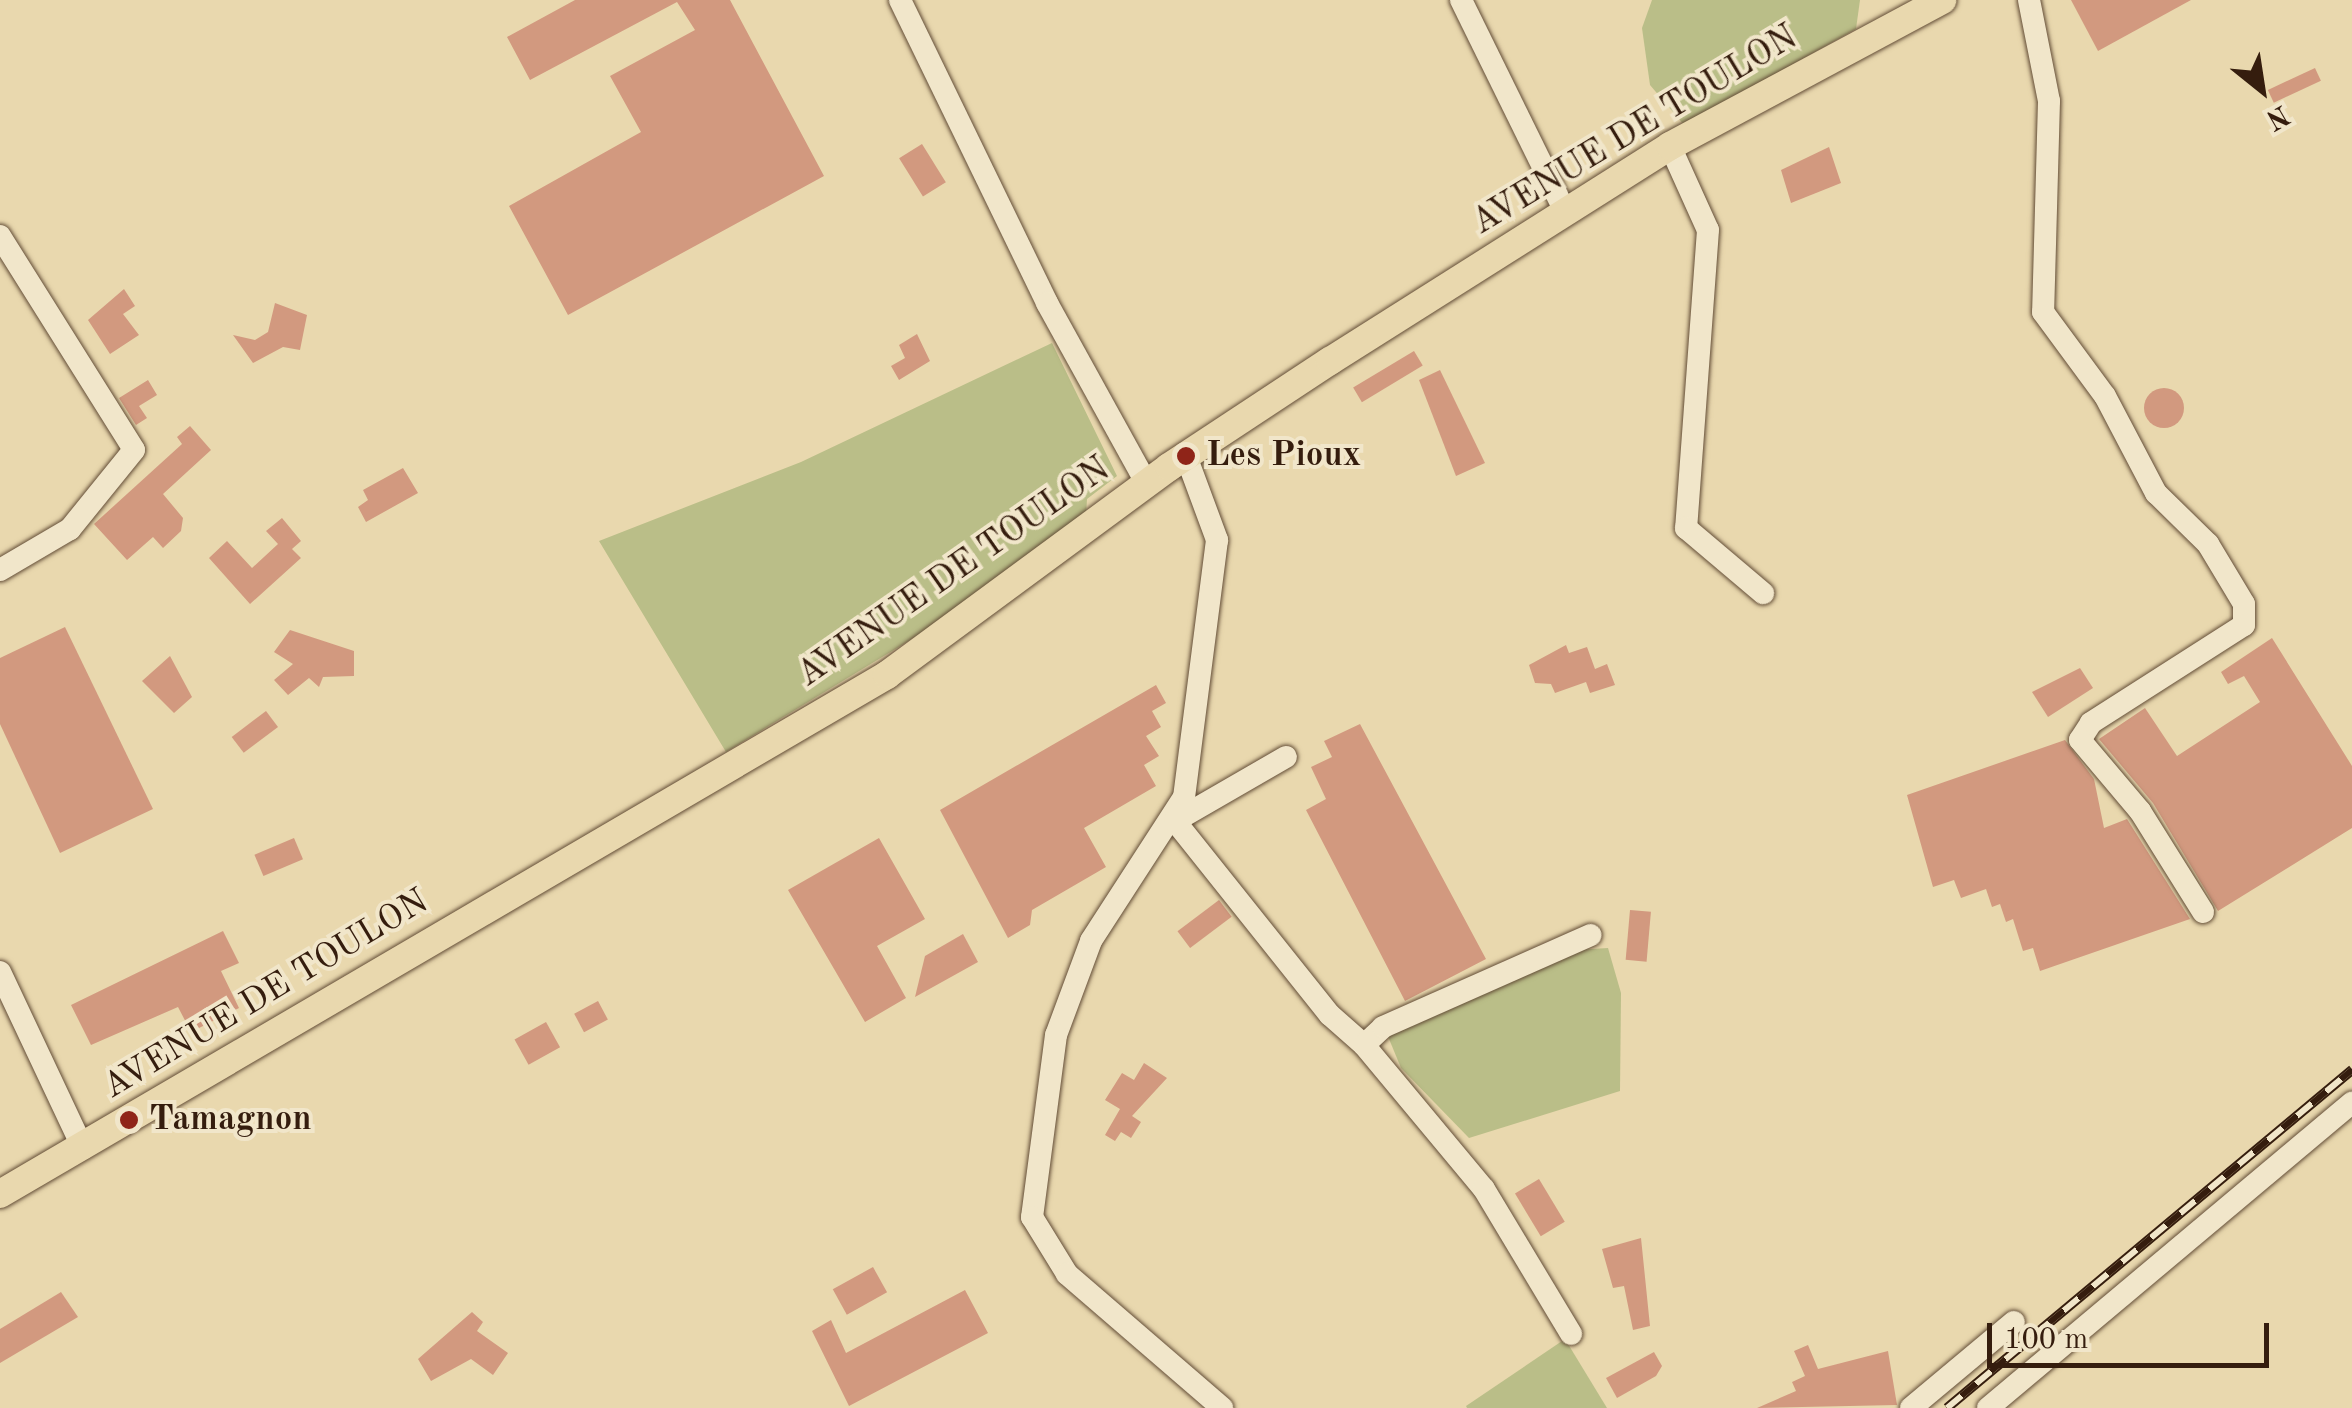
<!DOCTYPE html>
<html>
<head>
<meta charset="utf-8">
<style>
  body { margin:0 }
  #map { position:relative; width:2352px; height:1408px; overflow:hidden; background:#e9d8ae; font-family:"Old Standard TT",serif }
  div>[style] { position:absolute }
  .green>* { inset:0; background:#babe88 }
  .building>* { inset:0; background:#d2997f; transform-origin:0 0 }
  .round { border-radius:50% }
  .roads { filter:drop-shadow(0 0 2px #624c36) drop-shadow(0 0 2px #624c36) }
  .minor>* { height:22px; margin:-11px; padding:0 11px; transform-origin:11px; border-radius:11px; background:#f1e6ca }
  .major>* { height:28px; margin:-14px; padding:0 14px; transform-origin:14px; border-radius:14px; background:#e9d8ae }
  .rail>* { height:10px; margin-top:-5px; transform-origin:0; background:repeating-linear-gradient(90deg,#f1e6ca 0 19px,#351d0e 0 38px); box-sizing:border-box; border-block:2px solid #351d0e }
  .dots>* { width:28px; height:28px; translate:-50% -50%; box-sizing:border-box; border:5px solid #f1e6ca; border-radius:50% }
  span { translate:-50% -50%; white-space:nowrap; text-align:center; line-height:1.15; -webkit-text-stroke:8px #f1e6ca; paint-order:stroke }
  .street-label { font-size:35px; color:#351d0e }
  .poi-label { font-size:35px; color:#351d0e; font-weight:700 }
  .left { translate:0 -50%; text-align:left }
  .north { position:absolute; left:2212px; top:40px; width:100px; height:100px; -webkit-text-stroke:8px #f1e6ca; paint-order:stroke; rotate:150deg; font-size:28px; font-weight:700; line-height:40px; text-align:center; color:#351d0e }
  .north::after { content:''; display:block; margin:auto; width:35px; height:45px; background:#351d0e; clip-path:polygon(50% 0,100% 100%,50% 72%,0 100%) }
  .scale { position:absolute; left:1987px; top:1323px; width:282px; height:45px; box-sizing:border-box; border:5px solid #351d0e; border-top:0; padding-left:12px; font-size:30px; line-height:35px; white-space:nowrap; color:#351d0e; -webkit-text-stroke:8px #f1e6ca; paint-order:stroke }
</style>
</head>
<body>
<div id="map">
  <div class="green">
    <i style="clip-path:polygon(1652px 0,1860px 0,1856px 29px,1684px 125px,1650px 85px,1642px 28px)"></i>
    <i style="clip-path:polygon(1052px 343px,1117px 476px,1087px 499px,1086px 515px,925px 631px,726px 752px,599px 541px,801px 462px)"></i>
    <i style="clip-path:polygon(1608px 948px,1621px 993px,1620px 1091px,1469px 1138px,1401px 1068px,1387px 1034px,1575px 950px)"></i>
    <i style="clip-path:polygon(1565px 1339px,1607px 1408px,1467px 1408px,1466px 1406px)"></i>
  </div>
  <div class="building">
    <i style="clip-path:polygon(575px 0,730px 0,824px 176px,568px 315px,509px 206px,641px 132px,610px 76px,695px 30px,677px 2px,530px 80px,507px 37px)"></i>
    <i style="clip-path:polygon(2071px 0,2191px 0,2098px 51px)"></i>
    <i style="left:2315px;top:68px;width:14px;height:52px;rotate:65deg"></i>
    <i style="left:922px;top:144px;width:45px;height:27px;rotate:58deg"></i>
    <i style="clip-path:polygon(1829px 147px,1841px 183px,1791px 203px,1781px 170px)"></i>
    <i style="clip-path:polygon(124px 289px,135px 306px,123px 314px,139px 335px,110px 354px,88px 320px)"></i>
    <i style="clip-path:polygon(275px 303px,307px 315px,300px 350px,283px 347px,253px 363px,233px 335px,255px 340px,268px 332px)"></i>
    <i style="clip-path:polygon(917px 334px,930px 361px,899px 380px,891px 366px,905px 358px,899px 345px)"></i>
    <i style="left:1414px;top:351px;width:17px;height:71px;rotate:59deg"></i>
    <i style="clip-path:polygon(1440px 370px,1485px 463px,1456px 476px,1419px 380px)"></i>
    <i style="clip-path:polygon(148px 380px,157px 395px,139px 406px,147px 418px,136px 425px,119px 398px)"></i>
    <i class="round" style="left:2144px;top:388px;width:40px;height:40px"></i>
    <i style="clip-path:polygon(190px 426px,211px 450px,163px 494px,183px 518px,181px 531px,163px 548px,153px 537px,127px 560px,94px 524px,182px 444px,177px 437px)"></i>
    <i style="clip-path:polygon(403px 468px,418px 493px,366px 522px,358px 507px,368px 500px,363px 490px)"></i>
    <i style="clip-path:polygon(282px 518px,301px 541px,292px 549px,301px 558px,250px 604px,209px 558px,227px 541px,252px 568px,278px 544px,266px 531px)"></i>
    <i style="clip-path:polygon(65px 627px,153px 809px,60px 853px,0 724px,0 658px)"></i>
    <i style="clip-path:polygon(290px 630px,354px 651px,354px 676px,323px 677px,319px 687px,309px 678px,288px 695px,274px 680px,293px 664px,274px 652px)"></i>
    <i style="clip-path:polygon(2272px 638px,2352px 766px,2352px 828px,2218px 911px,2153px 803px,2099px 739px,2145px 708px,2177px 756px,2260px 702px,2244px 676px,2228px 684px,2221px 672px)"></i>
    <i style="clip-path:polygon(1566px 645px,1569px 653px,1587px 647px,1595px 669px,1607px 664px,1615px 685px,1590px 693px,1586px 682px,1555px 693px,1551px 684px,1535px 683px,1529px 665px)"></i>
    <i style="clip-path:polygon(170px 656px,192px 697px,174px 713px,142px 681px)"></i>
    <i style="clip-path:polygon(2080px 668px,2093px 688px,2048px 717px,2032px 692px)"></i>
    <i style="clip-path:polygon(1156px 685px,1166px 703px,1152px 711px,1161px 727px,1146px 736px,1159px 756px,1144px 765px,1156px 786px,1084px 828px,1106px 867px,1032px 910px,1030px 925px,1008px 938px,940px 810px)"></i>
    <i style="left:266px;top:711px;width:20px;height:43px;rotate:53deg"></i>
    <i style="clip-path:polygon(1360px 724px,1486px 959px,1405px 1001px,1306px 810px,1326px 799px,1311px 767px,1332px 757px,1324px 741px)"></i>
    <i style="clip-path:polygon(2065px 740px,2094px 779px,2104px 828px,2127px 819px,2190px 919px,2040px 971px,2033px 948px,2023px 951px,2013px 919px,2006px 922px,2000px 904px,1992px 907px,1986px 889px,1961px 898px,1954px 880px,1933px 887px,1907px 795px)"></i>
    <i style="left:294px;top:838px;width:23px;height:43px;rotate:67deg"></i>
    <i style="clip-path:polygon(879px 838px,925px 919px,877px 946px,906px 998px,865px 1022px,788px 890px)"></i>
    <i style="left:1219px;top:900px;width:21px;height:52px;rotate:53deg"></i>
    <i style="left:1630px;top:910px;width:21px;height:50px;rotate:5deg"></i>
    <i style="clip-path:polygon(223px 931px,239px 963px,221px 971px,239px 1008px,191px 1032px,178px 1007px,91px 1045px,71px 1005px)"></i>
    <i style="clip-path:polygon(963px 934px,978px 962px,915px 997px,925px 956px)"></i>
    <i style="left:598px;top:1001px;width:21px;height:27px;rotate:62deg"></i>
    <i style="left:546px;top:1022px;width:29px;height:36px;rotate:61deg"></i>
    <i style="clip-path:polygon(1144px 1063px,1167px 1078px,1132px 1116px,1141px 1122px,1131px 1138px,1121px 1132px,1115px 1141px,1105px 1135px,1120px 1109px,1105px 1100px,1122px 1073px,1134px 1080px)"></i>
    <i style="left:1539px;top:1179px;width:50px;height:28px;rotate:59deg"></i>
    <i style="clip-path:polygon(1641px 1238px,1650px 1326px,1633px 1330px,1624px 1286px,1613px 1288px,1602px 1249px)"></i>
    <i style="left:873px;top:1267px;width:29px;height:46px;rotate:61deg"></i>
    <i style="clip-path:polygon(965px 1290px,988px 1333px,849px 1406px,812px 1331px,831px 1320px,846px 1353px)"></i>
    <i style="clip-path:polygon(61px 1292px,78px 1317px,0 1363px,0 1329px)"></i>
    <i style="clip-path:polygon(472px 1312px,483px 1322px,477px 1331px,508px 1353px,493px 1375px,471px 1359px,431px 1381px,418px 1359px)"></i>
    <i style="clip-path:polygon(1808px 1345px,1818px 1369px,1888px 1351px,1897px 1405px,1757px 1408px,1796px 1391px,1792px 1382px,1805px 1376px,1794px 1351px)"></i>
    <i style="clip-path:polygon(1654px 1352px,1662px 1366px,1656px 1376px,1617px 1398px,1606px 1378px)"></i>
  </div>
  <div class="roads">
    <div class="minor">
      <i style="left:900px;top:0;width:337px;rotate:64.1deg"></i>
      <i style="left:1047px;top:303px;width:207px;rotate:61.1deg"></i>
      <i style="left:1461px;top:0;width:237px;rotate:63.8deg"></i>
      <i style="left:2029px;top:0;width:103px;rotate:78.8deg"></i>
      <i style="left:2049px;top:101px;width:211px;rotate:91.6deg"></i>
      <i style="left:2043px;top:312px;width:104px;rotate:53.6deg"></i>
      <i style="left:2105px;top:396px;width:110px;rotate:62.3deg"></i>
      <i style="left:2156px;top:493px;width:73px;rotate:44.4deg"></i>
      <i style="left:2208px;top:544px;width:70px;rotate:59deg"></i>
      <i style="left:2244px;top:604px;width:21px;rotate:90deg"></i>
      <i style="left:2244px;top:625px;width:182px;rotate:147.4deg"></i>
      <i style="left:2091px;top:723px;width:20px;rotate:123deg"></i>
      <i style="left:2080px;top:740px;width:93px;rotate:49.8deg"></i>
      <i style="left:2140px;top:811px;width:119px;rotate:58deg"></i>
      <i style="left:1670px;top:146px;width:92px;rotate:65.7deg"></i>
      <i style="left:1708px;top:230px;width:299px;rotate:94.2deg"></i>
      <i style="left:1686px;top:528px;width:101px;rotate:40.2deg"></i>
      <i style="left:0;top:236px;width:252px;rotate:57.9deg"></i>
      <i style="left:134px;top:450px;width:102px;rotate:129deg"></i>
      <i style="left:70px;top:529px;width:81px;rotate:149.6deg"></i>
      <i style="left:1186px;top:456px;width:90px;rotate:69.7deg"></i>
      <i style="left:1217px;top:540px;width:259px;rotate:97.3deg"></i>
      <i style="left:1184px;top:797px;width:171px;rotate:122.9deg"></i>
      <i style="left:1091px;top:941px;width:100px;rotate:110.4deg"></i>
      <i style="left:1056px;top:1035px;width:184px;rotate:97.5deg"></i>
      <i style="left:1032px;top:1217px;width:67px;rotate:58.4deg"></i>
      <i style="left:1067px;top:1274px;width:205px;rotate:40.8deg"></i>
      <i style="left:1175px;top:821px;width:248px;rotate:51.4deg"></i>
      <i style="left:1330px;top:1015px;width:45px;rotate:41.4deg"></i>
      <i style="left:1364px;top:1045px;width:187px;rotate:50.2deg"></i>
      <i style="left:1484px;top:1189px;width:169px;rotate:59deg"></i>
      <i style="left:1175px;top:821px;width:128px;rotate:-30deg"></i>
      <i style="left:0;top:972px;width:195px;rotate:64.8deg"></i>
      <i style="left:1364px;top:1045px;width:26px;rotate:-43deg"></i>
      <i style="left:1383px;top:1027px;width:227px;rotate:-23.9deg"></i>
      <i style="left:1911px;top:1408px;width:134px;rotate:-39.9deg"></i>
      <i style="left:1988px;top:1408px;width:475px;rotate:-40deg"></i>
    </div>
    <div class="major">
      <i style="left:0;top:1194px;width:1028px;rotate:-30.33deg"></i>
      <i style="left:887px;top:675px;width:350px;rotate:-36.4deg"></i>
      <i style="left:1169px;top:467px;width:193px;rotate:-33.4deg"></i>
      <i style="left:1330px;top:361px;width:402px;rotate:-32.3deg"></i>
      <i style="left:1670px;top:146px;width:309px;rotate:-28.2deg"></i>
    </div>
  </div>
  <div class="rail">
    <i style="left:1947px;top:1408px;width:528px;rotate:-39.85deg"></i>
  </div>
  <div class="dots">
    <i style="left:1186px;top:456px;background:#8f2418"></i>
    <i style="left:129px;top:1120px;background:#8f2418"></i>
  </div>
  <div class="street-label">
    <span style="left:1635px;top:131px;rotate:-31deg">AVENUE DE TOULON</span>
    <span style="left:954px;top:573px;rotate:-35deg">AVENUE DE TOULON</span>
    <span style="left:266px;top:995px;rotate:-31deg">AVENUE DE TOULON</span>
  </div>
  <div class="poi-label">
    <span class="left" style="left:1206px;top:456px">Les Pioux</span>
    <span class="left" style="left:149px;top:1120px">Tamagnon</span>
  </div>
  <div class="north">N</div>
  <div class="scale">100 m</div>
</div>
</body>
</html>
